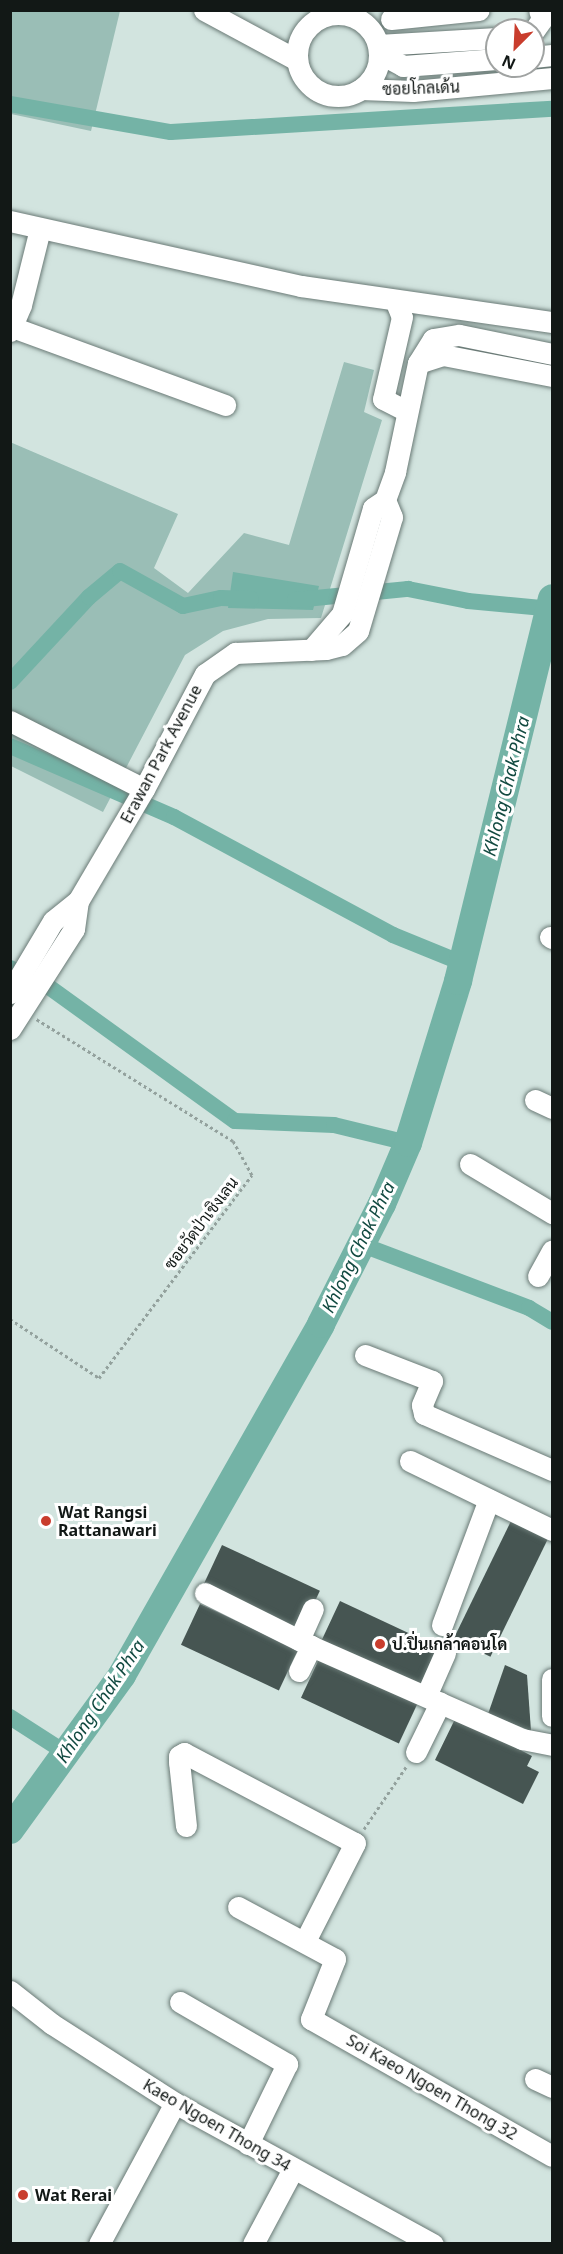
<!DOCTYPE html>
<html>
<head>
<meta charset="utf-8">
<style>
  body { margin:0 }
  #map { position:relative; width:563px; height:2254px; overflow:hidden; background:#d2e4df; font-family:"Noto Sans",Sarabun,sans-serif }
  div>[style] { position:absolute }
  .green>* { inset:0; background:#9abeb6 }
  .water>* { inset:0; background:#74b3a6 }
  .canal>* { height:16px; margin:-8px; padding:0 8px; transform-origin:8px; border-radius:8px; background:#74b3a6 }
  .river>* { height:28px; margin:-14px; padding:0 14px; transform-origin:14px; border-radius:14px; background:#74b3a6 }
  .building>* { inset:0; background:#465552; transform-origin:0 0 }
  .path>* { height:3px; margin-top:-1.5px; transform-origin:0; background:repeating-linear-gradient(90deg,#93a19d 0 3px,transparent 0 6px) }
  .roads { filter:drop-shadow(0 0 2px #6a7a76) drop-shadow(0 0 2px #6a7a76) }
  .minor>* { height:21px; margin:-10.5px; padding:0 10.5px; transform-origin:10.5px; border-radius:10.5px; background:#fff }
  .minor>.ring { margin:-10.5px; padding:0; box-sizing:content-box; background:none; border:21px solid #fff; border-radius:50% }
  .dots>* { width:16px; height:16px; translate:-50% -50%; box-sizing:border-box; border:3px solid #fff; border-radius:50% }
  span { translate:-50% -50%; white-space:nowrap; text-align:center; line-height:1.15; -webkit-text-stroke:6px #fff; paint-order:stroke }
  .street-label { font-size:16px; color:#121816 }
  .poi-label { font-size:16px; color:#121816; font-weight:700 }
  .left { translate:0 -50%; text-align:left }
  .water-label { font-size:18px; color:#124a41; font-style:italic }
  .frame { position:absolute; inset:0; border:12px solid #121816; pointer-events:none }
  .north { position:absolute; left:485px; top:18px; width:60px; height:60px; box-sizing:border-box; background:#fff; border:2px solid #a0a3a2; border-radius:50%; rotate:204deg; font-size:16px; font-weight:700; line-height:24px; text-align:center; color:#121816 }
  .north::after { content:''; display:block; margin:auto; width:21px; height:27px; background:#c93d2d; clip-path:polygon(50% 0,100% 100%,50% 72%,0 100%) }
</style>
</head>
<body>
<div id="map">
  <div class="green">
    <i style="clip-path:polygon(11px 10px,120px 11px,91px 131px,11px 114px)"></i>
    <i style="clip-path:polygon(344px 362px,374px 370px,364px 412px,382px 420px,321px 618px,268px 619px,223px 631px,185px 655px,103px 812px,11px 766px,10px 442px,178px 514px,154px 568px,188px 593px,244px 533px,289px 545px)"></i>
  </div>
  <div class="water">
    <i style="clip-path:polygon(233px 572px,319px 586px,313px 610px,228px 608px)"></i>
  </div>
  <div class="canal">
    <i style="left:10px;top:104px;width:163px;rotate:9.9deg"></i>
    <i style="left:171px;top:132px;width:382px;rotate:-3.5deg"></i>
    <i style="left:295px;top:600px;width:114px;rotate:-5.6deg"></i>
    <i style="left:408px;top:589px;width:61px;rotate:11.3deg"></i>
    <i style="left:468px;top:601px;width:84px;rotate:5.4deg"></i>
    <i style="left:10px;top:682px;width:116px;rotate:-47.1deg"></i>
    <i style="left:89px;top:597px;width:40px;rotate:-40deg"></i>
    <i style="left:120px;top:571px;width:72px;rotate:29.1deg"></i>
    <i style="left:183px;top:606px;width:39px;rotate:-12deg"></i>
    <i style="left:221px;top:598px;width:30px;rotate:2deg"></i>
    <i style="left:10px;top:746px;width:179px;rotate:23.4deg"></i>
    <i style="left:174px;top:817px;width:249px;rotate:28.3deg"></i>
    <i style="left:393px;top:935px;width:74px;rotate:22.1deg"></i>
    <i style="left:10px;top:968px;width:43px;rotate:26deg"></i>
    <i style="left:49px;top:987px;width:229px;rotate:35.8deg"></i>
    <i style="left:235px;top:1121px;width:99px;rotate:2.3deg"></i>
    <i style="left:334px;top:1125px;width:76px;rotate:13.7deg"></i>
    <i style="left:360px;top:1244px;width:181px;rotate:20.7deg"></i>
    <i style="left:529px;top:1308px;width:27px;rotate:31deg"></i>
    <i style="left:10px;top:1717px;width:67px;rotate:32.7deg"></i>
  </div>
  <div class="river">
    <i style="left:10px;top:1830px;width:191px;rotate:-54.1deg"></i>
    <i style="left:122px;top:1675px;width:403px;rotate:-60.4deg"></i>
    <i style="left:321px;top:1324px;width:135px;rotate:-63.1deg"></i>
    <i style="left:382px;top:1204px;width:66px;rotate:-66.9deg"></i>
    <i style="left:408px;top:1143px;width:170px;rotate:-72.8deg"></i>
    <i style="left:458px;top:981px;width:394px;rotate:-76.2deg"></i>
  </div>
  <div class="building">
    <i style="left:511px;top:1521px;width:41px;height:131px;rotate:26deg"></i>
    <i style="left:222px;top:1545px;width:108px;height:45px;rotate:25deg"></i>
    <i style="left:340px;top:1601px;width:108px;height:45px;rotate:25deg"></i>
    <i style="left:200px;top:1604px;width:108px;height:45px;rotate:25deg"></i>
    <i style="left:320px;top:1657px;width:108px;height:45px;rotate:25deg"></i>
    <i style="clip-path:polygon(505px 1665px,527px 1675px,531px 1731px,488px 1714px)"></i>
    <i style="clip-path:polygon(456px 1717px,532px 1756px,527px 1766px,539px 1772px,523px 1804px,435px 1760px)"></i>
  </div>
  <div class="path">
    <i style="left:10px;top:1319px;width:107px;rotate:33.5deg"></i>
    <i style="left:99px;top:1378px;width:254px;rotate:-53deg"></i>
    <i style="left:252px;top:1175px;width:39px;rotate:-119deg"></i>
    <i style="left:233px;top:1141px;width:232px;rotate:-148.2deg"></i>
    <i style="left:364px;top:1829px;width:75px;rotate:-55.9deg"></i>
  </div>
  <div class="roads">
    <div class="minor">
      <i style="left:204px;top:10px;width:106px;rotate:28.3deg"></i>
      <i class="ring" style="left:297px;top:14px;width:61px;height:61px"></i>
      <i style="left:391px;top:19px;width:88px;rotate:-5.8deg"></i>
      <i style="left:533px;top:32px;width:16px;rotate:-55deg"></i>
      <i style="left:542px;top:19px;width:9px;rotate:-108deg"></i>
      <i style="left:378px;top:45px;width:119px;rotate:-3.4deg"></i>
      <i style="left:379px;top:53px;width:27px;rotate:28deg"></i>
      <i style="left:403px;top:66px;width:94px;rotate:-4.3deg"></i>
      <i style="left:533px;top:57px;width:19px;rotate:-6deg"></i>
      <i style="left:361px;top:89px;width:52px;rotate:2.2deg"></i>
      <i style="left:413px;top:91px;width:140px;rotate:-5.3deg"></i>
      <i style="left:10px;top:221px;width:298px;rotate:12.6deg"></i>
      <i style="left:301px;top:286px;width:254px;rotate:8.2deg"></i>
      <i style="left:395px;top:300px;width:18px;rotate:68deg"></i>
      <i style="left:402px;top:317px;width:84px;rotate:103deg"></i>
      <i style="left:383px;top:399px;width:27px;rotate:27deg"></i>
      <i style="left:12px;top:327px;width:227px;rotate:20.1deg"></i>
      <i style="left:10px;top:331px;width:28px;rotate:-67deg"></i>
      <i style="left:21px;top:305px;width:78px;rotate:-76deg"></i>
      <i style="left:418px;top:363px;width:26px;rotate:-18deg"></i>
      <i style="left:443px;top:355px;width:111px;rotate:10.9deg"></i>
      <i style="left:311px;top:650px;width:48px;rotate:-49.3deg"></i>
      <i style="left:342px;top:614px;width:110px;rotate:-73.7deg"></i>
      <i style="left:373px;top:508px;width:14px;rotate:-34deg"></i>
      <i style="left:385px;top:500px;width:30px;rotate:-70deg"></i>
      <i style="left:395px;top:472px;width:111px;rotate:-78.1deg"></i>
      <i style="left:418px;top:363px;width:28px;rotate:-58deg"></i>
      <i style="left:433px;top:339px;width:26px;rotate:-9deg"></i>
      <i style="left:459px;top:335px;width:95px;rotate:11.5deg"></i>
      <i style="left:10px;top:721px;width:150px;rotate:26.9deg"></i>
      <i style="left:550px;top:937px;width:2px;rotate:27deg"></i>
      <i style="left:10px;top:993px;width:84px;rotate:-59.2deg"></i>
      <i style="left:53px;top:921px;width:32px;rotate:-39deg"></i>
      <i style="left:78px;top:901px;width:130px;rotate:-59.5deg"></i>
      <i style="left:144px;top:789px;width:130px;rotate:-62.1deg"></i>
      <i style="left:205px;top:674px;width:37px;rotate:-35deg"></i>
      <i style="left:235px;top:653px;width:91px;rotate:-2.5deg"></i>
      <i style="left:326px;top:649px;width:16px;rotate:-14deg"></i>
      <i style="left:342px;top:645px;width:21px;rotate:-41deg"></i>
      <i style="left:358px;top:631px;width:119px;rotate:-73.4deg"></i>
      <i style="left:392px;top:517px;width:18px;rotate:-112deg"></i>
      <i style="left:10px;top:1029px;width:119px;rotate:-57.4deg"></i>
      <i style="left:74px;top:929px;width:28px;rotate:-82deg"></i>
      <i style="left:535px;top:1100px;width:19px;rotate:25deg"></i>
      <i style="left:470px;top:1164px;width:96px;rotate:30.9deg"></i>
      <i style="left:538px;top:1276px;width:29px;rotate:-61deg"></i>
      <i style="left:365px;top:1355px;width:72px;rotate:21.2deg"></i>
      <i style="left:432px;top:1381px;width:26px;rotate:113deg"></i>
      <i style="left:422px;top:1405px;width:9px;rotate:77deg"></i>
      <i style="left:424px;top:1414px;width:140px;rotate:23.6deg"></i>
      <i style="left:410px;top:1461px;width:158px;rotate:25.9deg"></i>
      <i style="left:205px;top:1593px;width:119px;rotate:26.6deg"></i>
      <i style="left:311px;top:1646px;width:231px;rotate:23.8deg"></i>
      <i style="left:522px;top:1739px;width:31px;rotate:11deg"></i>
      <i style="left:442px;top:1625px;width:134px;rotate:-69.5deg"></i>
      <i style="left:299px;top:1640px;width:34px;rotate:-66deg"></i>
      <i style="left:299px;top:1671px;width:28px;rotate:-64deg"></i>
      <i style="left:552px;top:1679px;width:37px;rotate:90deg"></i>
      <i style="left:426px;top:1696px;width:47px;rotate:-66.2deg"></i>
      <i style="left:416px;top:1752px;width:55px;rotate:-63.9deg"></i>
      <i style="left:186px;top:1826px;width:64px;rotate:-96.2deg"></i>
      <i style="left:179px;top:1762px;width:6px;rotate:-90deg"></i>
      <i style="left:179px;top:1756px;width:6px;rotate:-31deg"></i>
      <i style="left:184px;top:1753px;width:193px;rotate:27.8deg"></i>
      <i style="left:355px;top:1843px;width:110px;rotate:117deg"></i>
      <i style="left:238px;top:1907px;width:110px;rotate:28.2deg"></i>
      <i style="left:335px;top:1959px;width:65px;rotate:111.8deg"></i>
      <i style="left:311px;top:2019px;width:277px;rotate:29.6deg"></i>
      <i style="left:10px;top:1991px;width:53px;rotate:38.2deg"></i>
      <i style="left:52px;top:2024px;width:146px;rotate:32.7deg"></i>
      <i style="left:175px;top:2103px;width:294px;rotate:28.7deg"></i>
      <i style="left:180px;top:2002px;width:124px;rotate:30.1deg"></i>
      <i style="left:287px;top:2064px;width:89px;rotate:116deg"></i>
      <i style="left:535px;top:2079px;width:19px;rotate:25deg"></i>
      <i style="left:99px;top:2244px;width:160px;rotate:-61.7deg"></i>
      <i style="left:253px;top:2244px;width:85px;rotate:-61.9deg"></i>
    </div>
  </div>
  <div class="dots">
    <i style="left:46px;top:1521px;background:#c93d2d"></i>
    <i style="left:380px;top:1644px;background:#c93d2d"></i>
    <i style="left:23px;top:2195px;background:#c93d2d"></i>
  </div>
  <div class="street-label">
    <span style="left:421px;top:88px;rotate:-2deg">ซอยโกลเด้น</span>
    <span style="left:161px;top:754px;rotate:-62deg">Erawan Park Avenue</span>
    <span style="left:201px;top:1223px;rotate:-53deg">ซอยวัดป่าเชิงเลน</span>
    <span style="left:432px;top:2087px;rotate:30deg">Soi Kaeo Ngoen Thong 32</span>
    <span style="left:217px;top:2125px;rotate:30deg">Kaeo Ngoen Thong 34</span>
  </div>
  <div class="poi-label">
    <span class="left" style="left:58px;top:1521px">Wat Rangsi<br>Rattanawari</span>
    <span class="left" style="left:392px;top:1644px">ป.ปิ่นเกล้าคอนโด</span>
    <span class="left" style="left:35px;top:2195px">Wat Rerai</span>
  </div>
  <div class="water-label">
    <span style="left:506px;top:786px;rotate:-76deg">Khlong Chak Phra</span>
    <span style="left:358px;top:1247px;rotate:-64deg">Khlong Chak Phra</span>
    <span style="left:100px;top:1701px;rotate:-56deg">Khlong Chak Phra</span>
  </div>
  <div class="frame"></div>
  <div class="north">N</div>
</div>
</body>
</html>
